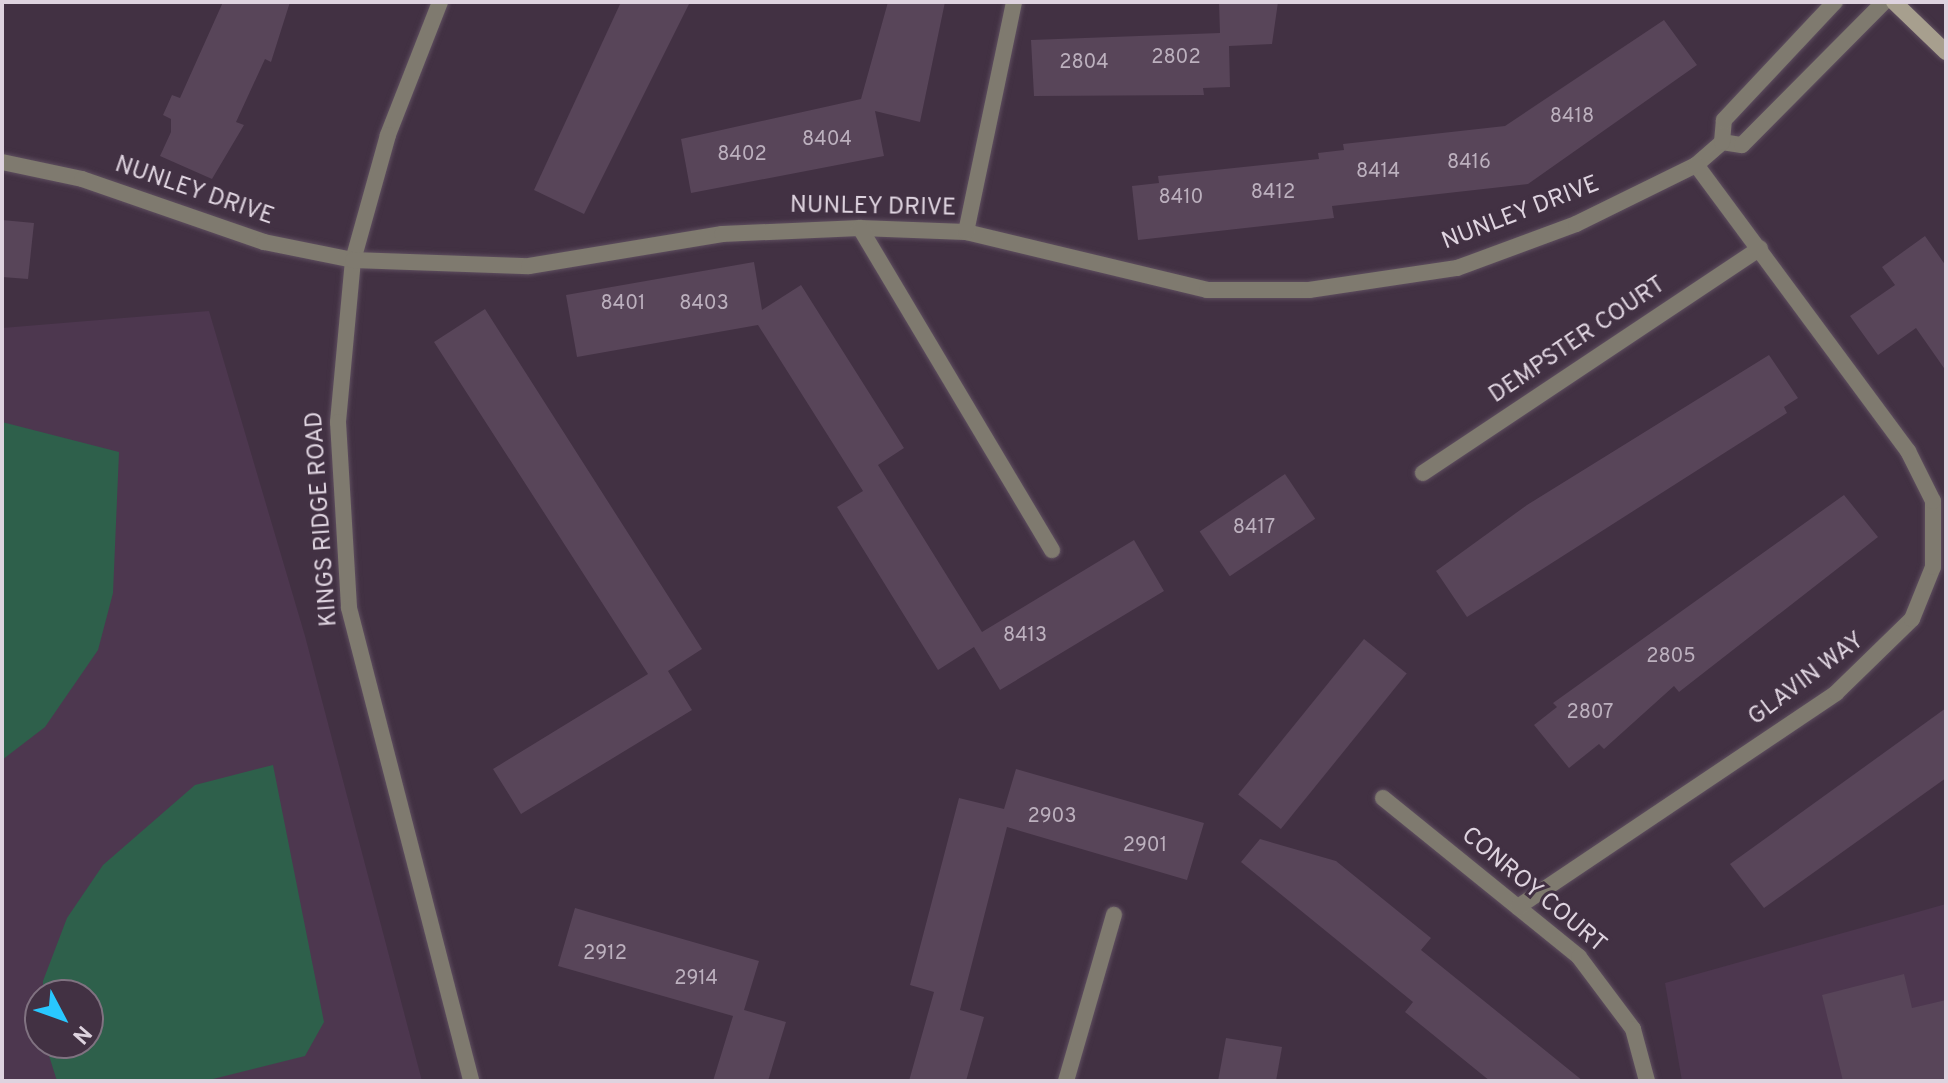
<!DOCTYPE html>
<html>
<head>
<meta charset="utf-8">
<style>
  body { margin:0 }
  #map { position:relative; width:1948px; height:1083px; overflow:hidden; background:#423143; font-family:Overpass,sans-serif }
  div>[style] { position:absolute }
  .built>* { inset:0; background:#4d374f }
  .green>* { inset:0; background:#2e604b }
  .building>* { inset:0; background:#584559; transform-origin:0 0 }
  .roads { filter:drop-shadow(0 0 2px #5e4e5f) drop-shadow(0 0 2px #5e4e5f) }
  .street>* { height:16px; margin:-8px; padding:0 8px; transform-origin:8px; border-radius:8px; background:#7f7a6f }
  .secondary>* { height:16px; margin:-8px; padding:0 8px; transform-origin:8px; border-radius:8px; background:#a79f8e }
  span { translate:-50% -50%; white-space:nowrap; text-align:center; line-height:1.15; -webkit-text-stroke:6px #423143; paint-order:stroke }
  .number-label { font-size:20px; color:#bcb0be }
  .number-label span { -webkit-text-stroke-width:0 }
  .street-label { font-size:24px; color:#ded3df }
  .frame { position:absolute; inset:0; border:4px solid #ded3df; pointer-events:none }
  .north { position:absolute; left:24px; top:979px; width:80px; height:80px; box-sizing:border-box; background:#423143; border:2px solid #807281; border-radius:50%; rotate:131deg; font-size:22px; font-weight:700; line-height:32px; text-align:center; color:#ded3df }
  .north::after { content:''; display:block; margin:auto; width:28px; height:36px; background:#29c8ff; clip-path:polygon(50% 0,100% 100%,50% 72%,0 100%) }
</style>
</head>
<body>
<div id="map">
  <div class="built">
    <i style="clip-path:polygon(evenodd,209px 311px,305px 636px,422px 1081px,2px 1081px,2px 328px,209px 311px,40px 995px,88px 995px,88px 1043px,40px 1043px,40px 995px)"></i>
    <i style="clip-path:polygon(1946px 904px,1946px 1081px,1682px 1081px,1665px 983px)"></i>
  </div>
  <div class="green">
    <i style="clip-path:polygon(2px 422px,119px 452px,113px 593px,98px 650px,45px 727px,2px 760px)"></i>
    <i style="clip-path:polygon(273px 765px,324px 1022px,305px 1056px,205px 1081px,57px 1081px,45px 1043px,88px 1043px,88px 995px,43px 995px,43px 981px,67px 918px,103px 865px,195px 785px)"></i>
  </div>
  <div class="building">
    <i style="clip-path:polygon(223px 2px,290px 2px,271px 62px,265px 59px,236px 122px,244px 125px,212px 179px,160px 156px,171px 132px,171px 119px,163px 115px,172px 95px,180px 98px)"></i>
    <i style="clip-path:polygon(621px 2px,690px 2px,584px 214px,534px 190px)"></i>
    <i style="clip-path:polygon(888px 2px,945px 2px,920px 122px,875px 111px,884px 156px,691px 193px,681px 139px,861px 99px)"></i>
    <i style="clip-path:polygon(1219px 2px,1278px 2px,1272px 44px,1229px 46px,1230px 87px,1203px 88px,1204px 95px,1034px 96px,1031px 40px,1220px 33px)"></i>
    <i style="clip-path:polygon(1664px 20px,1697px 65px,1528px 184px,1332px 206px,1334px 218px,1138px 240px,1132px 186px,1159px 183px,1158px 176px,1319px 159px,1318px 153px,1344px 150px,1343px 144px,1505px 126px)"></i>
    <i style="clip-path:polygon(2px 220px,34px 223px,28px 279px,2px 277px)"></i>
    <i style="clip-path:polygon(1925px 236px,1946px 266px,1946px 371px,1916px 328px,1878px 355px,1850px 316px,1895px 285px,1882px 267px)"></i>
    <i style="clip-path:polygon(754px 262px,762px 310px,801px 285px,904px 448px,878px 465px,982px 632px,1134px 540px,1164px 591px,1000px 690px,974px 647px,938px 670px,837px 507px,863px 491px,758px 325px,577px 357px,566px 295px)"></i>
    <i style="clip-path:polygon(485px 309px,702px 649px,668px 671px,692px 710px,521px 814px,493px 769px,648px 674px,434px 342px)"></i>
    <i style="clip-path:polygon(1769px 355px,1798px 398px,1784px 407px,1787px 413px,1467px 617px,1436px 571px,1527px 505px)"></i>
    <i style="left:1285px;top:474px;width:54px;height:103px;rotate:56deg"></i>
    <i style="clip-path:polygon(1844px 495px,1878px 537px,1679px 692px,1674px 686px,1604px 749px,1599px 744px,1569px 768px,1534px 725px,1557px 707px,1553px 703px)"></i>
    <i style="left:1364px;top:639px;width:55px;height:200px;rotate:39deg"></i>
    <i style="clip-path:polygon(1946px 708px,1946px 778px,1764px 908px,1730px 864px)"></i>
    <i style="clip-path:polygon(1016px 769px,1204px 823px,1187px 880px,1007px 827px,960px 1010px,984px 1017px,966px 1081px,909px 1081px,934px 992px,910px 985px,959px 798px,1004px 809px)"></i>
    <i style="clip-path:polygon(1260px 839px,1336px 861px,1431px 938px,1421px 950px,1583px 1081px,1490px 1081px,1405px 1012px,1413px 1002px,1241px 862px)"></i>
    <i style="clip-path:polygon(575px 908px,759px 961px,744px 1010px,786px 1022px,768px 1081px,713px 1081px,733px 1016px,558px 966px)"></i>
    <i style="clip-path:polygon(1904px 974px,1912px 1008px,1946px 1000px,1946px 1081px,1843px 1081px,1822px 995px)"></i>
    <i style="clip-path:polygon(1226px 1038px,1282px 1047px,1276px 1081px,1218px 1081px)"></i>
  </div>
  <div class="roads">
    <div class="street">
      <i style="left:440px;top:2px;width:143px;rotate:111.4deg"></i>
      <i style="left:388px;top:135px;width:130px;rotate:105.6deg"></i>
      <i style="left:353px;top:260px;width:163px;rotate:95.3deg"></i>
      <i style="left:338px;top:422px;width:186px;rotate:86.6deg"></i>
      <i style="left:349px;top:608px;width:488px;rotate:75.5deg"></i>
      <i style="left:1722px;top:142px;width:20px;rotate:9deg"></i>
      <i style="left:1742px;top:145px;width:202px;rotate:-45.2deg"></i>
      <i style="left:2px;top:162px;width:82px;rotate:12deg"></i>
      <i style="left:82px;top:179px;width:193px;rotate:19.1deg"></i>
      <i style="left:264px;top:242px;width:91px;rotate:11.4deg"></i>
      <i style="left:353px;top:260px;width:176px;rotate:2deg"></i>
      <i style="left:529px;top:266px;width:196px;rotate:-9.4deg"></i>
      <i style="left:722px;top:234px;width:138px;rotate:-2.5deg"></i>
      <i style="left:860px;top:228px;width:106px;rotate:2.2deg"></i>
      <i style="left:966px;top:232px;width:248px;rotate:13.5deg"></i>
      <i style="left:1207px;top:290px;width:102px"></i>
      <i style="left:1309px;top:290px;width:150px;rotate:-8.5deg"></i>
      <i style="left:1457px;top:268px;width:127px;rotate:-20.3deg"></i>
      <i style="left:1576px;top:224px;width:134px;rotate:-26.2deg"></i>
      <i style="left:1696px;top:165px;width:35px;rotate:-41deg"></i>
      <i style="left:1722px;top:142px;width:22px;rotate:-85deg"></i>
      <i style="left:1724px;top:120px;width:162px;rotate:-46.8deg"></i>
      <i style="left:860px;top:228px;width:375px;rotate:59.2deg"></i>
      <i style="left:966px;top:232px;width:235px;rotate:-78.2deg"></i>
      <i style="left:1423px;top:473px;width:405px;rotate:-33.7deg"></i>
      <i style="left:1383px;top:798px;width:252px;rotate:39deg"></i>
      <i style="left:1579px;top:957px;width:90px;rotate:53.1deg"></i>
      <i style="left:1633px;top:1029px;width:54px;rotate:74.9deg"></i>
      <i style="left:1518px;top:907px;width:383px;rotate:-33.9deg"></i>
      <i style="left:1836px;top:693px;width:106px;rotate:-44.2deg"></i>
      <i style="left:1912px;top:619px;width:56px;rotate:-68deg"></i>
      <i style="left:1933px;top:567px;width:66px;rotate:-90deg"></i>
      <i style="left:1933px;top:501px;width:56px;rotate:-116.6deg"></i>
      <i style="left:1908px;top:451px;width:356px;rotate:-126.5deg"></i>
      <i style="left:1066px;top:1081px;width:173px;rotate:-73.9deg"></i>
    </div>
    <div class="secondary">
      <i style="left:1894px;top:2px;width:72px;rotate:43.9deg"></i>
    </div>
  </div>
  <div class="number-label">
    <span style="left:1176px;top:58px">2802</span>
    <span style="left:1084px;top:63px">2804</span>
    <span style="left:1572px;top:117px">8418</span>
    <span style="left:827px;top:140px">8404</span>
    <span style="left:742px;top:155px">8402</span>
    <span style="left:1469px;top:163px">8416</span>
    <span style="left:1378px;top:172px">8414</span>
    <span style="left:1273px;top:193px">8412</span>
    <span style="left:1181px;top:198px">8410</span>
    <span style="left:623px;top:304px">8401</span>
    <span style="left:704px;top:304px">8403</span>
    <span style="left:1254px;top:528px">8417</span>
    <span style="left:1025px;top:636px">8413</span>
    <span style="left:1671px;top:657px">2805</span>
    <span style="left:1590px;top:713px">2807</span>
    <span style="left:1052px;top:817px">2903</span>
    <span style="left:1145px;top:846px">2901</span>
    <span style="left:605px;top:954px">2912</span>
    <span style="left:696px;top:979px">2914</span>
  </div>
  <div class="street-label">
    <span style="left:194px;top:192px;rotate:19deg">NUNLEY DRIVE</span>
    <span style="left:873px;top:208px;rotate:1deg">NUNLEY DRIVE</span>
    <span style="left:1521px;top:214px;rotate:-21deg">NUNLEY DRIVE</span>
    <span style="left:1578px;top:341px;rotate:-34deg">DEMPSTER COURT</span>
    <span style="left:323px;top:519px;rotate:-94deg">KINGS RIDGE ROAD</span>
    <span style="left:1807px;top:680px;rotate:-37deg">GLAVIN WAY</span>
    <span style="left:1533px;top:891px;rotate:40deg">CONROY COURT</span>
  </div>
  <div class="frame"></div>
  <div class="north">N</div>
</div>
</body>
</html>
